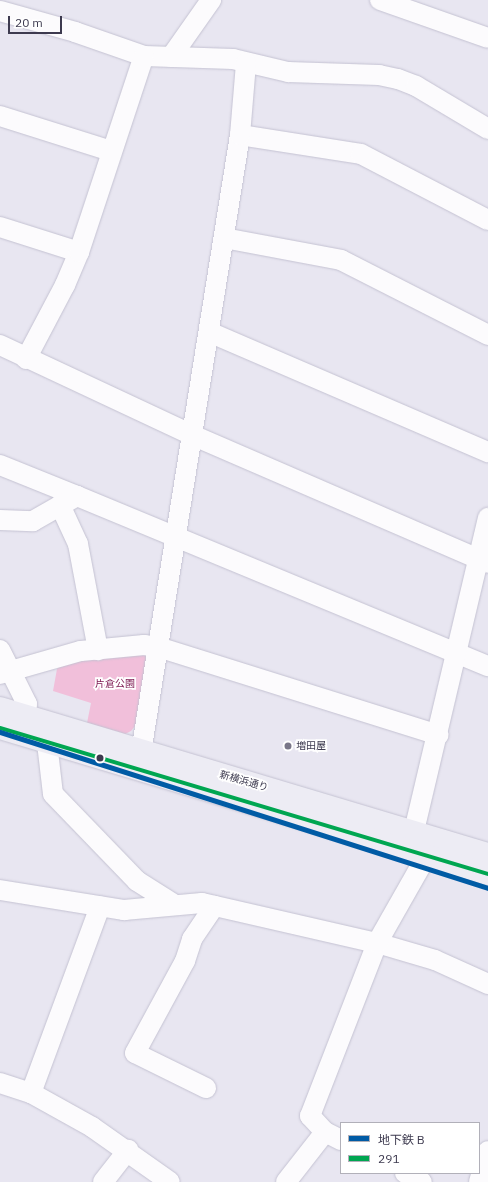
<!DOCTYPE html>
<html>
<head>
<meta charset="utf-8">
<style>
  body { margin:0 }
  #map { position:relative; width:488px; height:1182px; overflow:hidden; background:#e8e6f1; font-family:"IBM Plex Sans","Noto Sans JP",sans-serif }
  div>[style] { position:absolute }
  .green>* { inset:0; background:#f1bfda }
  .roads { filter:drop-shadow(0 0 1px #c4c2d2) drop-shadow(0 0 1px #c4c2d2) }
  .minor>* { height:20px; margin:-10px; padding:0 10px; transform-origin:10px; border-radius:10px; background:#fcfbfd }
  .major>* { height:22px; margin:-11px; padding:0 11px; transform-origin:11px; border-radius:11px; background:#edecf4 }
  .bus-1>* { height:4px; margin:-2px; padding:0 2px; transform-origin:2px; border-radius:2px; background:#00a651 }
  .metro-1>* { height:5px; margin:-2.5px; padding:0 2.5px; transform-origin:2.5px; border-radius:2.5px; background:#005ba5 }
  .dots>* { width:11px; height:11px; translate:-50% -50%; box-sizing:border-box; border:2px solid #fff; border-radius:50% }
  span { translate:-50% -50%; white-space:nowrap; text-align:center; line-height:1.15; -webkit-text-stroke:3.5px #fff; paint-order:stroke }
  .park-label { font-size:10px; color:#7b154f }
  .poi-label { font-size:10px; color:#3d3a4f }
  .left { translate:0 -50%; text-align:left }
  .street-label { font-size:10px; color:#3d3a4f }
  .legend { position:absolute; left:340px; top:1122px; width:140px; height:52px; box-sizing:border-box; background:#fff; border:1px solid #b1b0b9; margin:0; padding:5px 7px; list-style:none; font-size:12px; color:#3d3a4f }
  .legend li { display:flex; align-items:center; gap:8px; height:20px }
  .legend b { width:20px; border:1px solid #b1b0b9 }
  .scale { position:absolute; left:8px; top:16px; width:54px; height:18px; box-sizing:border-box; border:2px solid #3d3a4f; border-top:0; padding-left:5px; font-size:12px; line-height:14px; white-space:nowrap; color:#3d3a4f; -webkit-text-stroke:3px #fff; paint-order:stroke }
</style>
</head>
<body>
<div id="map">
  <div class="green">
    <i style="clip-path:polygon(136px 650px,150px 656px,140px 720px,131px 731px,125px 734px,87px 723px,91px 703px,53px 691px,57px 669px,65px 660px)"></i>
  </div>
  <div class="roads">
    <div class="minor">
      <i style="left:380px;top:0;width:114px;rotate:19.4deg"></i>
      <i style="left:0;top:11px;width:78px;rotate:15.6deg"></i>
      <i style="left:75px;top:32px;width:73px;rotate:19.2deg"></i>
      <i style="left:144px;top:56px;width:89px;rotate:1.9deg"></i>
      <i style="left:233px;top:59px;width:57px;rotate:13.3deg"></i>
      <i style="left:288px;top:72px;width:91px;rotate:1.9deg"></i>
      <i style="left:379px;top:75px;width:19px;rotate:12deg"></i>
      <i style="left:398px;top:79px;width:19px;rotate:21deg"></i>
      <i style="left:416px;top:86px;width:84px;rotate:30.8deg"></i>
      <i style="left:171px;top:57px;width:70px;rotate:-54.9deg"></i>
      <i style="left:0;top:116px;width:116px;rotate:17.5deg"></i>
      <i style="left:240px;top:135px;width:122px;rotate:8.9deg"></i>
      <i style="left:361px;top:154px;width:143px;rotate:27.5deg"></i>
      <i style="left:0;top:227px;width:83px;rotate:17.6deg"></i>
      <i style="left:224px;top:238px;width:119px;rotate:10.6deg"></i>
      <i style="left:341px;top:260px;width:165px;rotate:27deg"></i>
      <i style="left:209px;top:332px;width:304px;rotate:23.3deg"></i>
      <i style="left:0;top:345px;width:212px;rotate:25.1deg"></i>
      <i style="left:192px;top:435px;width:322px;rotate:23.4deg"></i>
      <i style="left:26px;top:359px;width:84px;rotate:-62.2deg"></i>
      <i style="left:65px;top:285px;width:36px;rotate:-67deg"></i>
      <i style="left:79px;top:252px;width:206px;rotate:-71.7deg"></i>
      <i style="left:0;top:465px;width:83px;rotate:21.9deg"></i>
      <i style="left:60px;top:505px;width:43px;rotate:65.2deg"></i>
      <i style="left:78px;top:544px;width:108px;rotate:79.3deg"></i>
      <i style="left:0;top:520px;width:33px;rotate:2deg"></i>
      <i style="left:33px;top:521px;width:51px;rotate:-29.6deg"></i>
      <i style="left:77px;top:496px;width:445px;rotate:22.5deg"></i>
      <i style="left:0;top:650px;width:60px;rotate:63.4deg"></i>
      <i style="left:27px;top:704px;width:27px;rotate:98deg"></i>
      <i style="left:0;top:674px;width:84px;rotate:-15.9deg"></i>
      <i style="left:81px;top:651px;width:63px;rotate:-5.4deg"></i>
      <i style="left:144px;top:645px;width:14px;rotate:8deg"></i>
      <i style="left:158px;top:647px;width:294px;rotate:17.4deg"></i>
      <i style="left:47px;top:743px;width:51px;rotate:83.3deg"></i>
      <i style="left:53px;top:794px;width:121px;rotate:46deg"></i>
      <i style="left:137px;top:881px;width:45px;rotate:32.3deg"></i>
      <i style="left:139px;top:765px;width:638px;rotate:-80.89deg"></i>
      <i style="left:240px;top:135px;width:72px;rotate:-85.2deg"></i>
      <i style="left:414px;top:831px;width:322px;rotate:-76.7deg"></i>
      <i style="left:0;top:890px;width:126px;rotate:9.2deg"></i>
      <i style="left:124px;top:910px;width:78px;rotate:-5.1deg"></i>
      <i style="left:202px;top:903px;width:180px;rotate:12.9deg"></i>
      <i style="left:377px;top:943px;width:60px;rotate:16.3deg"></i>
      <i style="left:435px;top:960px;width:58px;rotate:24.4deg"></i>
      <i style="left:0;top:1083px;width:33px;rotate:18deg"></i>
      <i style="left:31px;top:1093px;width:70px;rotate:29.1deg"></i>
      <i style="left:92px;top:1127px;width:95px;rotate:35.2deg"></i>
      <i style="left:206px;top:1088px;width:79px;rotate:-153.8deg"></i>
      <i style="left:135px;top:1053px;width:105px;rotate:-61.5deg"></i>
      <i style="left:185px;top:961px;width:23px;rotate:-72deg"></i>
      <i style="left:192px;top:939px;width:40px;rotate:-56deg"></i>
      <i style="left:31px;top:1093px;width:199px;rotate:-69.7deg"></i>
      <i style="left:341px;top:1140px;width:18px;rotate:-153deg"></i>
      <i style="left:325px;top:1132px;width:22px;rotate:-133deg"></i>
      <i style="left:310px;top:1116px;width:186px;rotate:-68.8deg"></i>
      <i style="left:377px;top:943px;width:101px;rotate:-60.4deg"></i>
      <i style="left:405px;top:1173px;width:19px;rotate:28deg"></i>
      <i style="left:103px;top:1182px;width:41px;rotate:-52deg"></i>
      <i style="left:286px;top:1182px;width:63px;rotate:-52deg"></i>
      <i style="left:479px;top:1182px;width:32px;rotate:-74deg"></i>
    </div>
    <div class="major">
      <i style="left:0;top:708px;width:509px;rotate:16.66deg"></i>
      <i style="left:0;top:728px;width:509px;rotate:16.66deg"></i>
    </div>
  </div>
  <div class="bus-1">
    <i style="left:0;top:728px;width:509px;rotate:16.66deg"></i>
  </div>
  <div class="metro-1">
    <i style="left:0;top:732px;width:512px;rotate:17.73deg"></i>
  </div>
  <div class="dots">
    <i style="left:288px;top:746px;background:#797688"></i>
    <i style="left:100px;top:758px;background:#3d3a4f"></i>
  </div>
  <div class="park-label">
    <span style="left:115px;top:684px">片倉公園</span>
  </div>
  <div class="poi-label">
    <span class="left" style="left:296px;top:746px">増田屋</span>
  </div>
  <div class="street-label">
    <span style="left:244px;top:781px;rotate:16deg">新横浜通り</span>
  </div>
  <ul class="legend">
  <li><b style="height:5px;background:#005ba5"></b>地下鉄 B</li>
  <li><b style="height:5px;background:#00a651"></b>291</li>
  </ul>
  <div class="scale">20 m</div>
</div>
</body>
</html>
